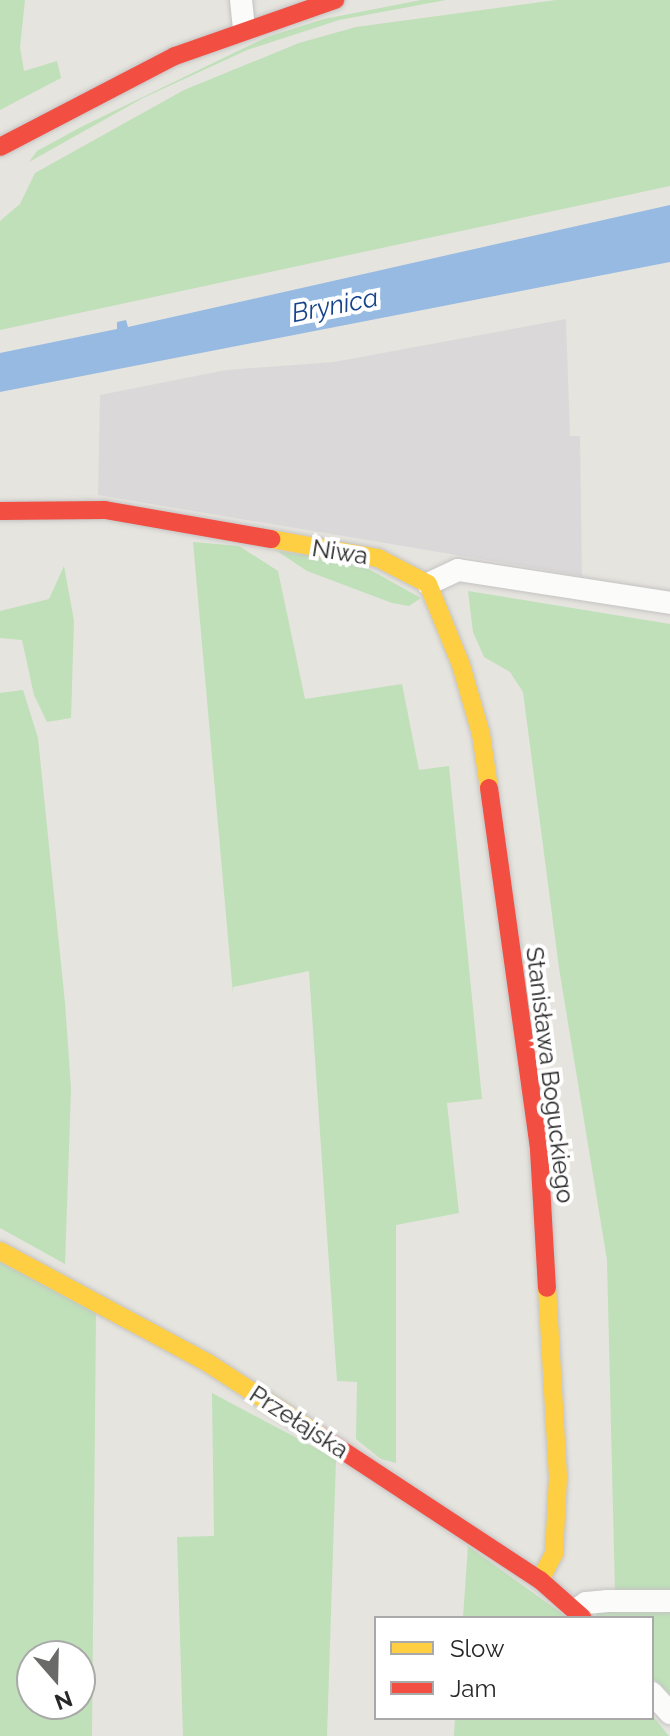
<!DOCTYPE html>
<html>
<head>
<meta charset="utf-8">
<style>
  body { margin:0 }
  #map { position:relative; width:670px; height:1736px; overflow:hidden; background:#e6e4de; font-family:Raleway,sans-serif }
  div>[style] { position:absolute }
  .industrial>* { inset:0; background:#dbd8d9 }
  .green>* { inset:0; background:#bfe0b9 }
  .water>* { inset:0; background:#96bae2 }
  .roads { filter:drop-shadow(0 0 2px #c4c3c3) drop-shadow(0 0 2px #c4c3c3) }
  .street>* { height:22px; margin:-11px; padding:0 11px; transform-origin:11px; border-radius:11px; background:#fbfbfa }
  .slow>* { height:18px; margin:-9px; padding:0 9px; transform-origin:9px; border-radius:9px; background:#ffcf43 }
  .jam>* { height:18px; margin:-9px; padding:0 9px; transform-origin:9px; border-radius:9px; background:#f24e42 }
  span { translate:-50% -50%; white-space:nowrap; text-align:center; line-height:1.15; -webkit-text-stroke:8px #fff; paint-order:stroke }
  .street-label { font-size:24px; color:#282828 }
  .water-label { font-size:26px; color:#17448c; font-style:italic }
  .legend { position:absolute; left:374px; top:1616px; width:280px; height:104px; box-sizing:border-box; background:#fff; border:2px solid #a9a9a9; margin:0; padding:10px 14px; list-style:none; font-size:24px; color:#282828 }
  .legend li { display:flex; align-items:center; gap:16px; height:40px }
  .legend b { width:40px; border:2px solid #a9a9a9 }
  .north { position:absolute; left:16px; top:1640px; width:80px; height:80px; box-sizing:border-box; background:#fff; border:2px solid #a9a9a9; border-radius:50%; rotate:160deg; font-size:22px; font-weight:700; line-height:32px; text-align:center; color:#282828 }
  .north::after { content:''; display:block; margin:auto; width:28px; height:36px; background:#6a6a68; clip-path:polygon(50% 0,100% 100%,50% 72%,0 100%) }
</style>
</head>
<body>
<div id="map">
  <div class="industrial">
    <i style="clip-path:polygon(566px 319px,570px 436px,580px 436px,582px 576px,98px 495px,100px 395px,226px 370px,334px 362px)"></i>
  </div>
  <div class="green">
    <i style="clip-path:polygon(0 0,25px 0,20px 47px,24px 71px,57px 61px,61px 78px,0 110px)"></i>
    <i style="clip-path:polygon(421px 0,446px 0,339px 20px,247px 50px,143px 98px,29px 162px,37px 151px,81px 127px,267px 37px,324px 19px)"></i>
    <i style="clip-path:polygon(556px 0,670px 0,670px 186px,0 330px,0 221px,20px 204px,35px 173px,184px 90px,299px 43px,356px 27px)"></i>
    <i style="clip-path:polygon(193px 542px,239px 546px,278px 571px,305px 699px,402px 684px,419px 770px,449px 766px,482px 1099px,447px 1103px,459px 1213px,396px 1225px,396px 1463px,381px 1459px,356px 1439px,357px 1382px,337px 1381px,309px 971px,233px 987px,233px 994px)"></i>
    <i style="clip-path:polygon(277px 551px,354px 561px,421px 598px,409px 606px,392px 603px,307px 571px)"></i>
    <i style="clip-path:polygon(64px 566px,74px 621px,71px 718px,47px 722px,34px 695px,22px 640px,0 638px,0 611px,49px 599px)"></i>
    <i style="clip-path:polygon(468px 591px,670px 624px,670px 1592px,615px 1593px,607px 1260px,559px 968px,523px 692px,510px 672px,484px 657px,473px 632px)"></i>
    <i style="clip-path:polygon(23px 690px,38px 738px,65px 1003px,71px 1088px,65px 1264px,0 1228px,0 693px)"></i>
    <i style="clip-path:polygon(evenodd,0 1262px,96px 1313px,92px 1736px,0 1736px,0 1262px,32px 1656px,80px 1656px,80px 1704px,32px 1704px,32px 1656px)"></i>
    <i style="clip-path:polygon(212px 1393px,336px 1459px,327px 1736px,183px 1736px,177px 1537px,214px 1536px)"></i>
    <i style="clip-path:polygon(468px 1546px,568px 1618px,463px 1618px)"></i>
    <i style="clip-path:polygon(599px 1606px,670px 1606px,670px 1694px,652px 1678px,652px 1618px,595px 1618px)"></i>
    <i style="clip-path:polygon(652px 1715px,669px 1736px,454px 1736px,455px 1718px)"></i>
  </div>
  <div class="water">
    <i style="clip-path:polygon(670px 205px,670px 262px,0 392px,0 353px,117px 329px,117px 322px,126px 320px,128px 327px)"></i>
  </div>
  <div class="roads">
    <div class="street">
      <i style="left:241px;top:0;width:28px;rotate:84deg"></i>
      <i style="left:428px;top:584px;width:33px;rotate:-25deg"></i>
      <i style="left:458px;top:570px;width:215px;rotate:8.8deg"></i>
      <i style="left:576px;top:1610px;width:12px;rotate:-35deg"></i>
      <i style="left:586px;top:1603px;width:22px;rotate:-5deg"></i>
      <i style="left:608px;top:1601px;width:62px"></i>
      <i style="left:652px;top:1693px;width:27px;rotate:48deg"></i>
    </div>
    <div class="slow">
      <i style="left:271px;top:539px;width:109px;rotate:10.1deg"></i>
      <i style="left:378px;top:558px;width:56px;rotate:27.5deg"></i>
      <i style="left:428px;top:584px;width:87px;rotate:67.8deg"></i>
      <i style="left:461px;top:665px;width:72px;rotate:73.8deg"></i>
      <i style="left:481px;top:734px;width:55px;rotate:81.6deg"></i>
      <i style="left:0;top:1251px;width:236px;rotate:28.3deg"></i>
      <i style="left:208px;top:1363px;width:136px;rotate:33deg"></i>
      <i style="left:540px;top:1580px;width:30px;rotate:-62deg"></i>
      <i style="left:554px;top:1554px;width:77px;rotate:-87deg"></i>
      <i style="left:558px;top:1477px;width:189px;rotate:-93.3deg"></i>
    </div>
    <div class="jam">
      <i style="left:0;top:147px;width:197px;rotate:-27.5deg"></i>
      <i style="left:175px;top:56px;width:170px;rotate:-19.3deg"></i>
      <i style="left:0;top:511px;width:105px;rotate:-0.5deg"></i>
      <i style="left:105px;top:510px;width:169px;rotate:9.9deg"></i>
      <i style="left:489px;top:788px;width:365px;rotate:82.1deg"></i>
      <i style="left:539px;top:1150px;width:138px;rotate:86.7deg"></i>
      <i style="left:322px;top:1437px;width:261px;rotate:33.3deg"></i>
      <i style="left:540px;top:1580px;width:57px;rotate:41.5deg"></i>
    </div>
  </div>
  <div class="street-label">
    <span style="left:340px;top:552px;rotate:9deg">Niwa</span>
    <span style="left:550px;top:1075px;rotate:83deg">Stanisława Boguckiego</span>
    <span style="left:299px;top:1422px;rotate:33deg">Przełajska</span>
  </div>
  <div class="water-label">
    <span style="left:335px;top:306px;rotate:-11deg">Brynica</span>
  </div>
  <ul class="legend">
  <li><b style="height:10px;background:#ffcf43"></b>Slow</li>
  <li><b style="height:10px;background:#f24e42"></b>Jam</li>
  </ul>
  <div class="north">N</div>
</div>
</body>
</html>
